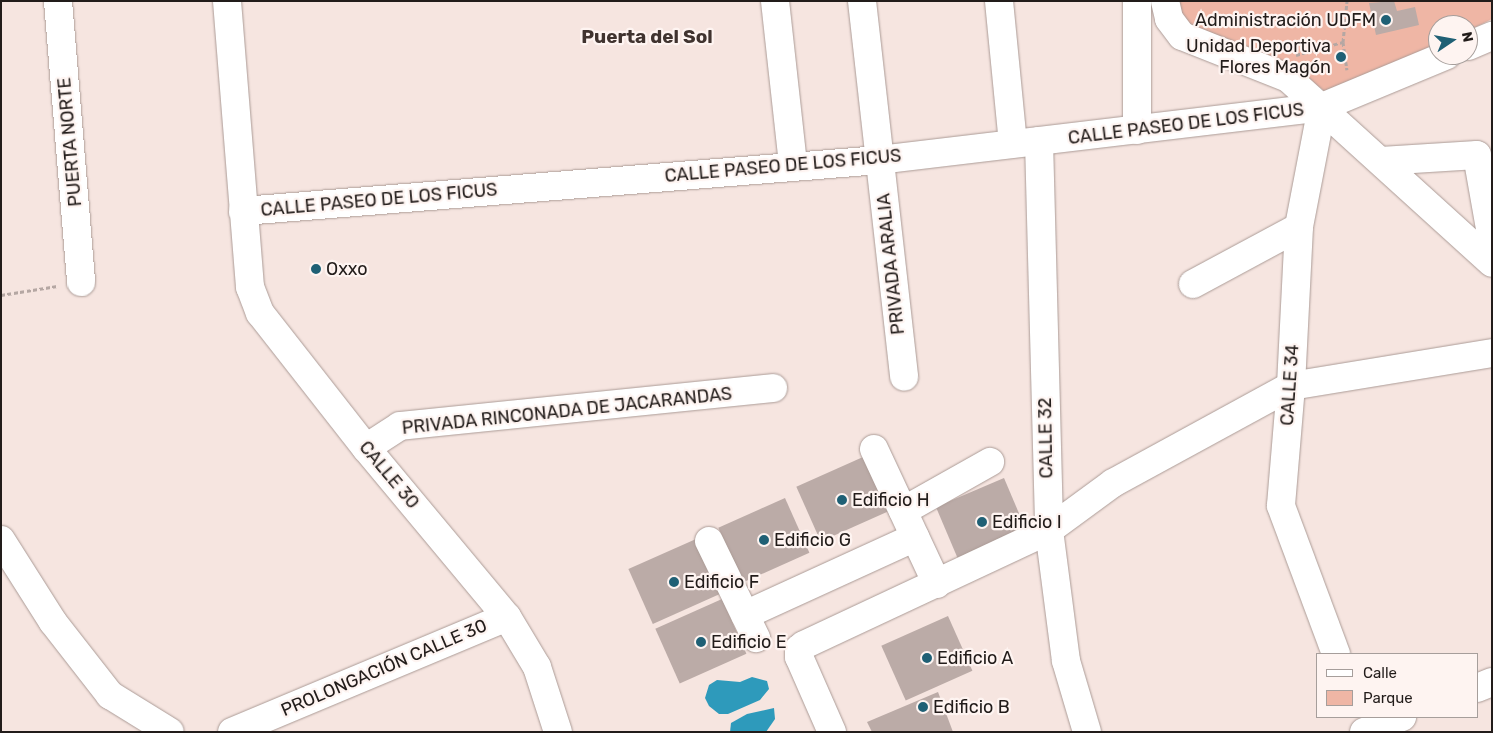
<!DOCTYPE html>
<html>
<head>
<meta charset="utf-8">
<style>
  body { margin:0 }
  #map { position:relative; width:1493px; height:733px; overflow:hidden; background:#f6e5e0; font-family:Rubik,sans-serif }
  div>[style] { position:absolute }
  .green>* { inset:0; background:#efb6a5 }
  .water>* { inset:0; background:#2e9abb }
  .building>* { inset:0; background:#bbaba7; transform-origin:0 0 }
  .path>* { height:3px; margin-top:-1.5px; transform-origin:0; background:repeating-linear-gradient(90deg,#b5a7a3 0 4px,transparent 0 6.5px) }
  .roads { filter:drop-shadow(0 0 1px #ab9b96) drop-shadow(0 0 1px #ab9b96) }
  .minor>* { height:28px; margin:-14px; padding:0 14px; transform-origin:14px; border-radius:14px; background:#fff }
  .dots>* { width:14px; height:14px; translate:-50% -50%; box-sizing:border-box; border:2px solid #fef4f1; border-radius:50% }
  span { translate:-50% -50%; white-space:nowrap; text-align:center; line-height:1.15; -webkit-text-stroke:4.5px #fef4f1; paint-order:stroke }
  .poi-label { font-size:18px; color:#221c1a }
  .right { translate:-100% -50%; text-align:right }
  .left { translate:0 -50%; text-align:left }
  .street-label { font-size:18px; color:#221c1a }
  .neighbourhood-label { font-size:19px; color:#40332f; font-weight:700 }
  .frame { position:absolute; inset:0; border:2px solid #221c1a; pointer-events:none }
  .legend { position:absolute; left:1316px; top:653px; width:162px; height:65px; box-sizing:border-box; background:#fef4f1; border:1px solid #a69e9b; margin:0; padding:6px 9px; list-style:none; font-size:15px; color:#221c1a }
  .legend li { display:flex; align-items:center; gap:10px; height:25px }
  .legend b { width:25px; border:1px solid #a69e9b }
  .north { position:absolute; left:1428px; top:15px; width:50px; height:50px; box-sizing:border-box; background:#fef4f1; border:1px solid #a69e9b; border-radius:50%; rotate:78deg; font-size:14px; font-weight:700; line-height:20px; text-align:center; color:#221c1a }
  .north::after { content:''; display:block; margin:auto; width:18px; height:22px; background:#1f6075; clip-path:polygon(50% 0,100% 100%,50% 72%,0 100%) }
</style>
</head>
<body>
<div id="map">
  <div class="green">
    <i style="clip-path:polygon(1169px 1px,1492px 1px,1492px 19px,1468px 31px,1468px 25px,1438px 25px,1438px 46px,1334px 98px,1293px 68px,1187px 30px)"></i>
  </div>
  <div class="water">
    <i style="clip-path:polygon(752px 677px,767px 681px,769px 689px,760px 700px,728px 714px,719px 714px,709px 706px,705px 698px,709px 685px,717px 680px,740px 682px)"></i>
    <i style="clip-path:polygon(774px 708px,775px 719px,766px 732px,730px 732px,731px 723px,747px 714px)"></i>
  </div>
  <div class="building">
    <i style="clip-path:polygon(1394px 1px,1397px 11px,1415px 7px,1419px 25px,1376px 35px,1369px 3px)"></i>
    <i style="left:863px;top:457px;width:60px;height:73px;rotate:66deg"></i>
    <i style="left:1004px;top:478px;width:62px;height:74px;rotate:67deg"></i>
    <i style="left:785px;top:498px;width:60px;height:73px;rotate:66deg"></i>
    <i style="left:696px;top:539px;width:60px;height:74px;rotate:66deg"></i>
    <i style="left:722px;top:599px;width:60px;height:73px;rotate:66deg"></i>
    <i style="left:948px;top:616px;width:60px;height:73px;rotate:66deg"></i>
    <i style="clip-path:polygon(938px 692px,953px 732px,872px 732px,867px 722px)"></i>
  </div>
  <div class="path">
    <i style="left:1343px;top:42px;width:28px;rotate:82deg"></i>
    <i style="left:1296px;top:55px;width:49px;rotate:-15.5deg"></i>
    <i style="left:1343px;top:42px;width:41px;rotate:-84.4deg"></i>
    <i style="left:1px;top:295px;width:57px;rotate:-9.1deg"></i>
  </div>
  <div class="roads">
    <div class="minor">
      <i style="left:58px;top:1px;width:282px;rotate:85.3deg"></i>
      <i style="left:227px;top:1px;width:287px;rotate:85.4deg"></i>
      <i style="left:250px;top:287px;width:28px;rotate:69deg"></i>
      <i style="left:260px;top:313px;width:172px;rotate:51.9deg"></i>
      <i style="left:366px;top:448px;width:220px;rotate:50.2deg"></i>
      <i style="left:507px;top:617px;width:58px;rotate:59deg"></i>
      <i style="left:537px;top:667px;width:68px;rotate:72.1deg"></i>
      <i style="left:775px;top:1px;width:165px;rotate:83.7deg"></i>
      <i style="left:862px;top:1px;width:378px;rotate:83.6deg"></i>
      <i style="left:999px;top:1px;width:143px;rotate:84.4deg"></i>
      <i style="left:1137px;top:1px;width:129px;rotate:90deg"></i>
      <i style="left:1165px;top:1px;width:18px;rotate:77deg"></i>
      <i style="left:1169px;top:19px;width:21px;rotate:53deg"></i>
      <i style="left:1182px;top:36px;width:114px;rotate:21.6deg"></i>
      <i style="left:1288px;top:78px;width:275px;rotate:42.2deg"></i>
      <i style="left:1468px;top:46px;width:26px;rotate:-23deg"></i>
      <i style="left:1322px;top:107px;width:122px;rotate:100.9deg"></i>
      <i style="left:1299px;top:227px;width:159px;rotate:92.9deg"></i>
      <i style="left:1291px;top:386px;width:120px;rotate:94.8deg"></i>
      <i style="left:1281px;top:506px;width:158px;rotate:69.6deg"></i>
      <i style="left:1039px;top:141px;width:389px;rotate:88.5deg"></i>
      <i style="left:1049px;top:530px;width:132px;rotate:82.6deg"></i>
      <i style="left:1066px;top:661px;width:74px;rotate:73.5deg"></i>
      <i style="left:1381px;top:161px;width:96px;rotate:-3.6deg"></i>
      <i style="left:1477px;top:155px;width:86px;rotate:80deg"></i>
      <i style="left:243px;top:211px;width:638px;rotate:-4.58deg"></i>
      <i style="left:879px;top:160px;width:446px;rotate:-6.8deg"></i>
      <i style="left:1322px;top:107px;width:135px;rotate:-22.6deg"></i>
      <i style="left:1193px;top:284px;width:120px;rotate:-28.3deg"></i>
      <i style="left:366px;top:448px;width:40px;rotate:-32.9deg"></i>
      <i style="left:400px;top:426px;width:375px;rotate:-5.8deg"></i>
      <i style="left:874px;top:449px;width:149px;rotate:65deg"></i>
      <i style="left:903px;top:511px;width:100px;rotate:-29.4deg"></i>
      <i style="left:1px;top:540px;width:97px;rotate:57.6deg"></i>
      <i style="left:53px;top:622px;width:93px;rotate:52deg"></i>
      <i style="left:110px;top:695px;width:70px;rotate:31.7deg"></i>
      <i style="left:709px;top:541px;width:108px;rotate:64.1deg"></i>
      <i style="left:745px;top:615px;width:187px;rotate:-24.6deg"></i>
      <i style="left:1477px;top:688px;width:16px;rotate:-22deg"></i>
      <i style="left:232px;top:732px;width:298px;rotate:-22.7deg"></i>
      <i style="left:832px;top:732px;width:82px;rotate:-113.7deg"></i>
      <i style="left:799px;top:657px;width:8px;rotate:-90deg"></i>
      <i style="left:799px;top:649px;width:6px;rotate:-39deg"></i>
      <i style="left:804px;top:645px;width:271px;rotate:-25.1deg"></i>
      <i style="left:1049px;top:530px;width:79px;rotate:-36.3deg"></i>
      <i style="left:1113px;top:483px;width:203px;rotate:-28.6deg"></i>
      <i style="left:1291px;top:386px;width:204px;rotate:-9.3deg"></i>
      <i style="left:1364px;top:732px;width:41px;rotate:-21.5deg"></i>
    </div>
  </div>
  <div class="dots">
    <i style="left:1386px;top:20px;background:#1f6075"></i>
    <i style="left:1341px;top:57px;background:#1f6075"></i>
    <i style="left:316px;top:269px;background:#1f6075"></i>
    <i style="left:842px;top:500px;background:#1f6075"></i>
    <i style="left:982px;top:522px;background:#1f6075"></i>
    <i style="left:764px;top:540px;background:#1f6075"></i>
    <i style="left:674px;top:582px;background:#1f6075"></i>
    <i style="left:701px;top:642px;background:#1f6075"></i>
    <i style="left:927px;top:658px;background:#1f6075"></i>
    <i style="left:923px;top:707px;background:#1f6075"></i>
  </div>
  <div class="poi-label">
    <span class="right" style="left:1376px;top:20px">Administración UDFM</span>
    <span class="right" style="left:1331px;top:57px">Unidad Deportiva<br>Flores Magón</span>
    <span class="left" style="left:326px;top:269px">Oxxo</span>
    <span class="left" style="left:852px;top:500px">Edificio H</span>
    <span class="left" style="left:992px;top:522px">Edificio I</span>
    <span class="left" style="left:774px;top:540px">Edificio G</span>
    <span class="left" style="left:684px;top:582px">Edificio F</span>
    <span class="left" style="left:711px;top:642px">Edificio E</span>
    <span class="left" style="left:937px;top:658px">Edificio A</span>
    <span class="left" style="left:933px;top:707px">Edificio B</span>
  </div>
  <div class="street-label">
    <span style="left:1186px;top:124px;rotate:-7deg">CALLE PASEO DE LOS FICUS</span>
    <span style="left:70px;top:142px;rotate:-95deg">PUERTA NORTE</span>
    <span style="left:783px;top:166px;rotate:-5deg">CALLE PASEO DE LOS FICUS</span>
    <span style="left:379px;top:200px;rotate:-5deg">CALLE PASEO DE LOS FICUS</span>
    <span style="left:891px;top:264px;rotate:-96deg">PRIVADA ARALIA</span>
    <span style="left:1290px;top:385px;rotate:-86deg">CALLE 34</span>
    <span style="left:567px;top:411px;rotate:-6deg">PRIVADA RINCONADA DE JACARANDAS</span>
    <span style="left:1046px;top:438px;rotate:-91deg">CALLE 32</span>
    <span style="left:389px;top:475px;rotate:50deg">CALLE 30</span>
    <span style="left:384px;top:668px;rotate:-23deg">PROLONGACIÓN CALLE 30</span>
  </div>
  <div class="neighbourhood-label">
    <span style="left:647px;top:37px">Puerta del Sol</span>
  </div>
  <div class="frame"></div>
  <ul class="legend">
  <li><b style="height:6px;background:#fff"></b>Calle</li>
  <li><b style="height:14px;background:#efb6a5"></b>Parque</li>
  </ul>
  <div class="north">N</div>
</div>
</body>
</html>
